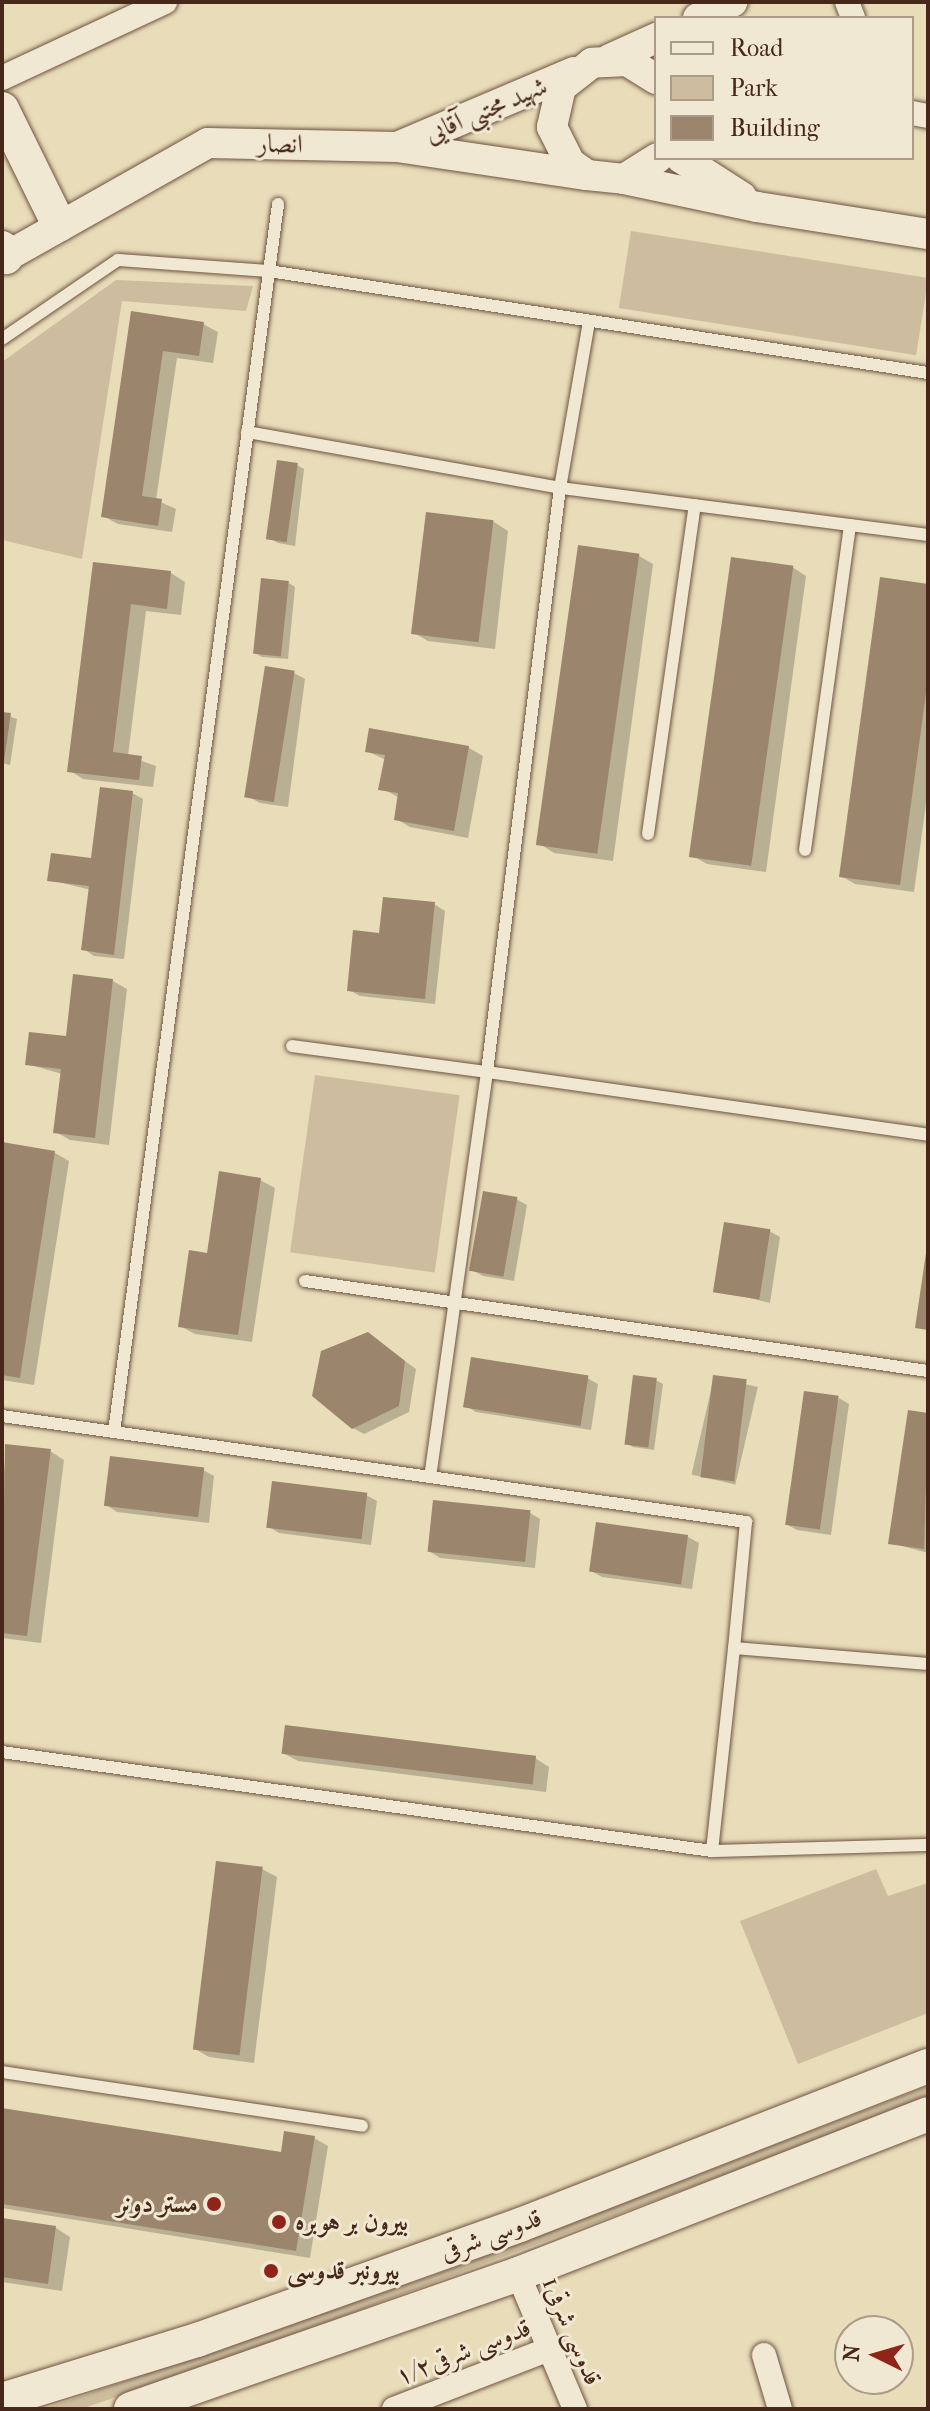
<!DOCTYPE html>
<html>
<head>
<meta charset="utf-8">
<style>
  body { margin:0 }
  #map { position:relative; width:930px; height:2411px; overflow:hidden; background:#e8dcb9; font-family:"IM FELL French Canon",Amiri,serif }
  div>[style] { position:absolute }
  .green>* { inset:0; background:#cdbd9e; transform-origin:0 0 }
  .shadow>* { inset:0; background:#0003; transform-origin:0 0 }
  .building>* { inset:0; background:#9b856c; transform-origin:0 0 }
  .roads { filter:drop-shadow(0 0 2px #6f5440) drop-shadow(0 0 2px #6f5440) }
  .service>* { height:12px; margin:-6px; padding:0 6px; transform-origin:6px; border-radius:6px; background:#f0e8d2 }
  .minor>* { height:24px; margin:-12px; padding:0 12px; transform-origin:12px; border-radius:12px; background:#f0e8d2 }
  .tertiary>* { height:30px; margin:-15px; padding:0 15px; transform-origin:15px; border-radius:15px; background:#f0e8d2 }
  .secondary>* { height:34px; margin:-17px; padding:0 17px; transform-origin:17px; border-radius:17px; background:#f0e8d2 }
  .dots>* { width:22px; height:22px; translate:-50% -50%; box-sizing:border-box; border:4px solid #f0e8d2; border-radius:50% }
  span { translate:-50% -50%; white-space:nowrap; text-align:center; line-height:1.15; -webkit-text-stroke:6px #f0e8d2; paint-order:stroke }
  .street-label { font-size:26px; color:#472718 }
  .poi-label { font-size:26px; color:#472718; font-weight:700 }
  .right { translate:-100% -50%; text-align:right }
  .left { translate:0 -50%; text-align:left }
  .frame { position:absolute; inset:0; border:4px solid #472718; pointer-events:none }
  .legend { position:absolute; left:654px; top:16px; width:260px; height:144px; box-sizing:border-box; background:#f0e8d2; border:2px solid #ac9b88; margin:0; padding:10px 14px; list-style:none; font-size:24px; color:#472718 }
  .legend li { display:flex; align-items:center; gap:16px; height:40px }
  .legend b { width:40px; border:2px solid #ac9b88 }
  .north { position:absolute; left:834px; top:2315px; width:80px; height:80px; box-sizing:border-box; background:#f0e8d2; border:2px solid #ac9b88; border-radius:50%; rotate:275deg; font-size:22px; font-weight:700; line-height:32px; text-align:center; color:#472718 }
  .north::after { content:''; display:block; margin:auto; width:28px; height:36px; background:#8f2418; clip-path:polygon(50% 0,100% 100%,50% 72%,0 100%) }
</style>
</head>
<body>
<div id="map">
  <div class="green">
    <i style="left:631px;top:231px;width:301px;height:78px;rotate:9deg"></i>
    <i style="clip-path:polygon(116px 280px,253px 286px,246px 311px,122px 301px,82px 559px,2px 540px,2px 362px)"></i>
    <i style="left:315px;top:1075px;width:146px;height:179px;rotate:8deg"></i>
    <i style="clip-path:polygon(876px 1869px,888px 1896px,928px 1883px,928px 2013px,798px 2064px,740px 1921px)"></i>
    <i style="clip-path:polygon(928px 2086px,928px 2098px,872px 2120px,241px 2354px,81px 2409px,44px 2409px,434px 2275px)"></i>
  </div>
  <div class="shadow">
    <i style="clip-path:polygon(133px 313px,203px 324px,218px 332px,213px 363px,177px 358px,156px 500px,176px 509px,172px 532px,118px 524px,103px 516px)"></i>
    <i style="clip-path:polygon(297px 465px,304px 469px,295px 546px,278px 543px,271px 539px)"></i>
    <i style="clip-path:polygon(427px 514px,494px 522px,508px 531px,495px 649px,428px 641px,414px 633px)"></i>
    <i style="clip-path:polygon(639px 556px,653px 564px,613px 861px,554px 853px,540px 844px)"></i>
    <i style="clip-path:polygon(95px 564px,171px 573px,185px 582px,181px 615px,146px 611px,128px 756px,156px 766px,153px 787px,83px 779px,69px 770px)"></i>
    <i style="clip-path:polygon(792px 567px,806px 576px,766px 872px,707px 864px,693px 856px)"></i>
    <i style="clip-path:polygon(289px 583px,295px 587px,288px 659px,262px 657px,255px 653px)"></i>
    <i style="clip-path:polygon(928px 586px,928px 789px,914px 892px,855px 884px,841px 876px)"></i>
    <i style="clip-path:polygon(294px 673px,305px 679px,288px 807px,260px 803px,249px 797px)"></i>
    <i style="clip-path:polygon(2px 714px,17px 719px,10px 765px,2px 763px)"></i>
    <i style="clip-path:polygon(371px 730px,469px 748px,483px 756px,468px 838px,410px 827px,396px 819px,400px 798px,381px 788px,386px 760px,367px 751px)"></i>
    <i style="clip-path:polygon(132px 793px,143px 799px,124px 959px,94px 956px,84px 949px,91px 890px,50px 880px,93px 860px)"></i>
    <i style="clip-path:polygon(434px 904px,445px 911px,435px 1004px,360px 996px,349px 990px,381px 935px)"></i>
    <i style="clip-path:polygon(113px 981px,127px 989px,109px 1145px,70px 1140px,56px 1132px,62px 1074px,27px 1064px,68px 1038px)"></i>
    <i style="clip-path:polygon(2px 1144px,55px 1153px,69px 1161px,34px 1385px,2px 1380px)"></i>
    <i style="clip-path:polygon(260px 1180px,275px 1188px,252px 1342px,195px 1334px,180px 1326px,208px 1255px)"></i>
    <i style="clip-path:polygon(516px 1199px,527px 1205px,514px 1281px,483px 1276px,472px 1270px)"></i>
    <i style="clip-path:polygon(769px 1231px,780px 1237px,770px 1303px,716px 1290px)"></i>
    <i style="clip-path:polygon(368px 1334px,416px 1369px,409px 1412px,364px 1434px,353px 1428px)"></i>
    <i style="left:714px;top:1377px;width:45px;height:100px;rotate:13deg"></i>
    <i style="clip-path:polygon(587px 1378px,598px 1384px,591px 1430px,476px 1412px,466px 1406px)"></i>
    <i style="clip-path:polygon(656px 1380px,663px 1384px,654px 1450px,633px 1447px,626px 1443px)"></i>
    <i style="clip-path:polygon(839px 1398px,849px 1404px,831px 1535px,797px 1530px,786px 1524px)"></i>
    <i style="clip-path:polygon(909px 1412px,928px 1415px,928px 1553px,891px 1543px)"></i>
    <i style="clip-path:polygon(7px 1446px,50px 1451px,64px 1460px,41px 1643px,2px 1638px,2px 1487px)"></i>
    <i style="clip-path:polygon(203px 1470px,214px 1476px,209px 1523px,117px 1512px,106px 1505px)"></i>
    <i style="clip-path:polygon(366px 1495px,377px 1501px,371px 1545px,279px 1533px,269px 1527px)"></i>
    <i style="clip-path:polygon(530px 1513px,540px 1519px,535px 1568px,440px 1558px,429px 1551px)"></i>
    <i style="clip-path:polygon(688px 1537px,699px 1543px,692px 1589px,602px 1577px,591px 1571px)"></i>
    <i style="clip-path:polygon(283px 1753px,535px 1758px,549px 1767px,546px 1792px,298px 1761px)"></i>
    <i style="clip-path:polygon(262px 1869px,277px 1877px,254px 2063px,209px 2057px,195px 2049px)"></i>
    <i style="clip-path:polygon(2px 2110px,283px 2155px,314px 2138px,328px 2146px,310px 2258px,2px 2208px)"></i>
    <i style="clip-path:polygon(2px 2220px,56px 2228px,70px 2237px,62px 2291px,2px 2282px)"></i>
  </div>
  <div class="building">
    <i style="clip-path:polygon(131px 311px,204px 322px,199px 356px,163px 351px,142px 496px,162px 499px,158px 526px,101px 517px)"></i>
    <i style="left:277px;top:460px;width:21px;height:80px;rotate:8deg"></i>
    <i style="left:426px;top:512px;width:68px;height:123px;rotate:7deg"></i>
    <i style="left:578px;top:545px;width:62px;height:303px;rotate:8deg"></i>
    <i style="left:731px;top:557px;width:63px;height:303px;rotate:8deg"></i>
    <i style="clip-path:polygon(93px 562px,171px 571px,167px 609px,131px 604px,113px 752px,142px 756px,139px 780px,67px 772px)"></i>
    <i style="clip-path:polygon(880px 577px,928px 584px,928px 678px,900px 885px,839px 877px)"></i>
    <i style="left:261px;top:578px;width:28px;height:76px;rotate:6deg"></i>
    <i style="left:265px;top:666px;width:30px;height:133px;rotate:9deg"></i>
    <i style="clip-path:polygon(2px 712px,11px 713px,4px 761px,2px 761px)"></i>
    <i style="clip-path:polygon(369px 728px,469px 746px,454px 831px,394px 820px,398px 793px,378px 790px,385px 755px,365px 752px)"></i>
    <i style="clip-path:polygon(100px 787px,133px 791px,114px 955px,81px 950px,89px 886px,47px 881px,51px 853px,91px 858px)"></i>
    <i style="clip-path:polygon(383px 897px,435px 902px,425px 999px,347px 991px,353px 930px,379px 933px)"></i>
    <i style="clip-path:polygon(73px 974px,113px 979px,95px 1138px,53px 1133px,61px 1069px,25px 1065px,29px 1032px,66px 1036px)"></i>
    <i style="clip-path:polygon(2px 1142px,55px 1151px,20px 1378px,2px 1375px)"></i>
    <i style="clip-path:polygon(219px 1171px,261px 1178px,238px 1335px,178px 1327px,189px 1250px,207px 1253px)"></i>
    <i style="left:483px;top:1191px;width:35px;height:81px;rotate:10deg"></i>
    <i style="left:724px;top:1222px;width:47px;height:71px;rotate:9deg"></i>
    <i style="clip-path:polygon(926px 1253px,928px 1253px,928px 1330px,915px 1328px)"></i>
    <i style="clip-path:polygon(368px 1332px,405px 1361px,399px 1406px,352px 1429px,312px 1396px,321px 1351px)"></i>
    <i style="left:471px;top:1357px;width:119px;height:51px;rotate:9deg"></i>
    <i style="left:633px;top:1375px;width:24px;height:70px;rotate:7deg"></i>
    <i style="left:713px;top:1375px;width:34px;height:103px;rotate:7deg"></i>
    <i style="left:804px;top:1391px;width:35px;height:135px;rotate:8deg"></i>
    <i style="clip-path:polygon(908px 1410px,928px 1413px,924px 1549px,888px 1544px)"></i>
    <i style="clip-path:polygon(5px 1444px,51px 1449px,27px 1636px,2px 1633px)"></i>
    <i style="left:110px;top:1456px;width:95px;height:50px;rotate:7deg"></i>
    <i style="left:272px;top:1481px;width:96px;height:47px;rotate:7deg"></i>
    <i style="left:433px;top:1500px;width:98px;height:52px;rotate:6deg"></i>
    <i style="left:596px;top:1522px;width:93px;height:50px;rotate:8deg"></i>
    <i style="left:285px;top:1725px;width:253px;height:29px;rotate:7deg"></i>
    <i style="left:216px;top:1861px;width:47px;height:190px;rotate:7deg"></i>
    <i style="clip-path:polygon(2px 2108px,281px 2152px,284px 2131px,315px 2136px,296px 2251px,2px 2204px)"></i>
    <i style="clip-path:polygon(2px 2218px,56px 2226px,48px 2284px,2px 2277px)"></i>
  </div>
  <div class="roads">
    <div class="service">
      <i style="left:2px;top:339px;width:140px;rotate:-34.3deg"></i>
      <i style="left:118px;top:260px;width:151px;rotate:4.2deg"></i>
      <i style="left:269px;top:271px;width:667px;rotate:8.8deg"></i>
      <i style="left:247px;top:432px;width:318px;rotate:10.1deg"></i>
      <i style="left:560px;top:488px;width:169px;rotate:-80.1deg"></i>
      <i style="left:928px;top:535px;width:371px;rotate:-172.7deg"></i>
      <i style="left:560px;top:488px;width:589px;rotate:97.13deg"></i>
      <i style="left:487px;top:1072px;width:445px;rotate:8.1deg"></i>
      <i style="left:648px;top:834px;width:332px;rotate:-81.9deg"></i>
      <i style="left:805px;top:850px;width:328px;rotate:-82.1deg"></i>
      <i style="left:292px;top:1046px;width:197px;rotate:7.6deg"></i>
      <i style="left:487px;top:1072px;width:409px;rotate:98deg"></i>
      <i style="left:305px;top:1281px;width:629px;rotate:8.22deg"></i>
      <i style="left:2px;top:1416px;width:752px;rotate:8.11deg"></i>
      <i style="left:746px;top:1522px;width:127px;rotate:95.4deg"></i>
      <i style="left:734px;top:1648px;width:195px;rotate:4.7deg"></i>
      <i style="left:114px;top:1432px;width:1239px;rotate:-82.39deg"></i>
      <i style="left:2px;top:1752px;width:717px;rotate:7.94deg"></i>
      <i style="left:712px;top:1851px;width:204px;rotate:-83.8deg"></i>
      <i style="left:712px;top:1851px;width:216px;rotate:-1.6deg"></i>
      <i style="left:2px;top:2072px;width:364px;rotate:8.5deg"></i>
    </div>
    <div class="minor">
      <i style="left:847px;top:2px;width:17px;rotate:69deg"></i>
      <i style="left:2px;top:78px;width:180px;rotate:-25deg"></i>
      <i style="left:912px;top:113px;width:16px;rotate:11deg"></i>
      <i style="left:518px;top:2274px;width:147px;rotate:67.1deg"></i>
      <i style="left:764px;top:2355px;width:56px;rotate:73.5deg"></i>
      <i style="left:394px;top:2409px;width:169px;rotate:-21.1deg"></i>
    </div>
    <div class="tertiary">
      <i style="left:698px;top:18px;width:38px;rotate:-25deg"></i>
      <i style="left:610px;top:59px;width:51px;rotate:-24.5deg"></i>
      <i style="left:656px;top:79px;width:34px;rotate:-148deg"></i>
      <i style="left:627px;top:61px;width:35px;rotate:177deg"></i>
      <i style="left:592px;top:63px;width:39px;rotate:142deg"></i>
      <i style="left:561px;top:87px;width:41px;rotate:102.7deg"></i>
      <i style="left:552px;top:127px;width:40px;rotate:63.4deg"></i>
      <i style="left:570px;top:163px;width:21px;rotate:35deg"></i>
      <i style="left:587px;top:175px;width:37px;rotate:6deg"></i>
      <i style="left:624px;top:179px;width:39px;rotate:-32deg"></i>
      <i style="left:397px;top:147px;width:192px;rotate:-23deg"></i>
      <i style="left:681px;top:158px;width:72px;rotate:32.6deg"></i>
      <i style="left:624px;top:179px;width:136px;rotate:11.9deg"></i>
      <i style="left:757px;top:207px;width:173px;rotate:9deg"></i>
      <i style="left:2px;top:259px;width:236px;rotate:-29.4deg"></i>
      <i style="left:208px;top:143px;width:189px;rotate:1.2deg"></i>
      <i style="left:397px;top:147px;width:192px;rotate:8.4deg"></i>
    </div>
    <div class="secondary">
      <i style="left:2px;top:109px;width:129px;rotate:63.8deg"></i>
      <i style="left:2px;top:248px;width:10px;rotate:66deg"></i>
      <i style="left:2px;top:2400px;width:204px;rotate:-17.1deg"></i>
      <i style="left:197px;top:2340px;width:343px;rotate:-19.6deg"></i>
      <i style="left:520px;top:2225px;width:438px;rotate:-21.3deg"></i>
      <i style="left:131px;top:2409px;width:410px;rotate:-19.2deg"></i>
      <i style="left:518px;top:2274px;width:440px;rotate:-21.3deg"></i>
    </div>
  </div>
  <div class="dots">
    <i style="left:214px;top:2204px;background:#8f2418"></i>
    <i style="left:279px;top:2222px;background:#8f2418"></i>
    <i style="left:271px;top:2271px;background:#8f2418"></i>
  </div>
  <div class="street-label">
    <span style="left:486px;top:110px;rotate:-23deg">شهید مجتبی آقایی</span>
    <span style="left:280px;top:144px;rotate:1deg">انصار</span>
    <span style="left:491px;top:2235px;rotate:-20deg">قدوسی شرقی</span>
    <span style="left:572px;top:2331px;rotate:67deg">1قدوسی شرقی</span>
    <span style="left:463px;top:2352px;rotate:-21deg">قدوسی شرقی۱/۲</span>
  </div>
  <div class="poi-label">
    <span class="right" style="left:198px;top:2204px">مستر دونر</span>
    <span class="left" style="left:295px;top:2222px">بیرون بر هوبره</span>
    <span class="left" style="left:287px;top:2271px">بیرونبر قدوسی</span>
  </div>
  <div class="frame"></div>
  <ul class="legend">
  <li><b style="height:10px;background:#f0e8d2"></b>Road</li>
  <li><b style="height:22px;background:#cdbd9e"></b>Park</li>
  <li><b style="height:22px;background:#9b856c"></b>Building</li>
  </ul>
  <div class="north">N</div>
</div>
</body>
</html>
